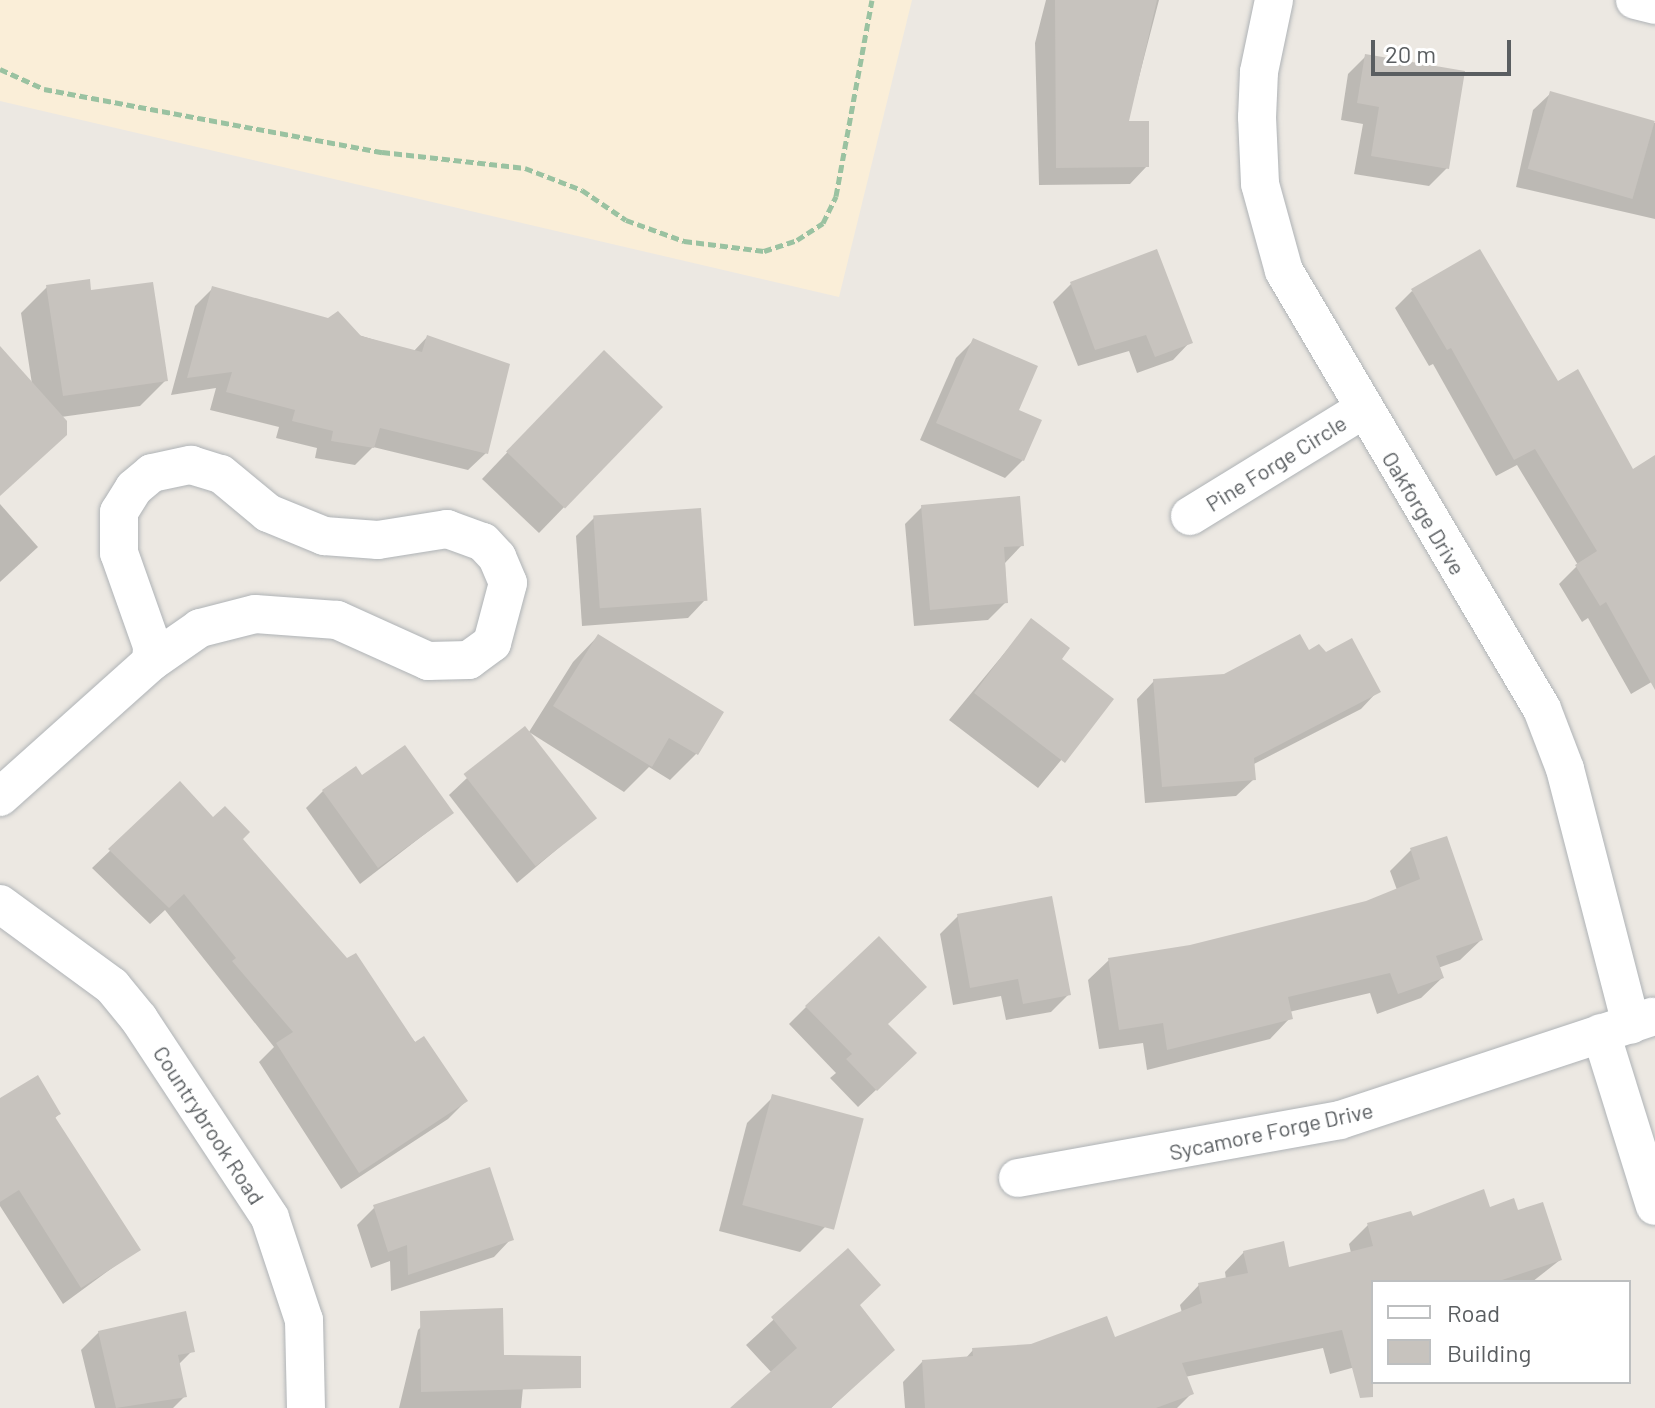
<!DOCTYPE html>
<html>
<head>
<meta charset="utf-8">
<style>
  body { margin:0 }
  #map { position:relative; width:1655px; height:1408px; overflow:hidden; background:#ece8e2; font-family:Barlow,sans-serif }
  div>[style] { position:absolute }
  .commercial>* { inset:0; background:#faeed8 }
  .shadow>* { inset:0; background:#0003 }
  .building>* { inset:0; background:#c7c3be; transform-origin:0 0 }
  .path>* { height:5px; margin-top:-2.5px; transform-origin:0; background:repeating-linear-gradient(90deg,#9ac2a1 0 8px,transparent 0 12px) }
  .roads { filter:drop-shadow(0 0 2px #afb3b6) drop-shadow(0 0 2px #afb3b6) }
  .minor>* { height:38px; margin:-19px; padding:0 19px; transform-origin:19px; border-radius:19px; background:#fff }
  span { translate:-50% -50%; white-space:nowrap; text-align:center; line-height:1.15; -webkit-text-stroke:6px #fff; paint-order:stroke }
  .street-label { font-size:22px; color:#5a5e61 }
  .legend { position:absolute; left:1371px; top:1280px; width:260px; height:104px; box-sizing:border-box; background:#fff; border:2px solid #bdbfc0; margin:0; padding:10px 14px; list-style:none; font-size:24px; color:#5a5e61 }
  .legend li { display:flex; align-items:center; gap:16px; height:40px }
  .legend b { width:40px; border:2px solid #bdbfc0 }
  .scale { position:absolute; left:1371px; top:40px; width:140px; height:36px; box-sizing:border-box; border:4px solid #5a5e61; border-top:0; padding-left:10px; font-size:24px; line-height:28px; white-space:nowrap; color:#5a5e61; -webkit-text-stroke:6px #fff; paint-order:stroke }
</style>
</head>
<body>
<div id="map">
  <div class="commercial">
    <i style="clip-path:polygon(0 0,912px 0,839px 297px,0 101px)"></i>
  </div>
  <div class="shadow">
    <i style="clip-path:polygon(1046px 0,1159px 0,1127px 123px,1147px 166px,1130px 184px,1039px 185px,1035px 43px)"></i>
    <i style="clip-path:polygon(1366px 56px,1447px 168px,1429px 186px,1354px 174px,1363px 124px,1341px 120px,1348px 74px)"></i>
    <i style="clip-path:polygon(1551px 93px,1655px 123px,1655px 219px,1516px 187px,1533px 110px)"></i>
    <i style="clip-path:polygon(1071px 284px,1190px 342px,1173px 360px,1137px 373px,1129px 351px,1078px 366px,1053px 302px)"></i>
    <i style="clip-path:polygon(47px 287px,89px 293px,166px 380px,140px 406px,61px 417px,0 495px,0 357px,32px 384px,21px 313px)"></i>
    <i style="clip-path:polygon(212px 289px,413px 352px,427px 337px,486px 453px,468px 470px,373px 447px,355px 465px,315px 458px,317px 448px,276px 438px,279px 427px,210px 410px,216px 388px,171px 395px,195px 306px)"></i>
    <i style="clip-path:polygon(1412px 291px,1557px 383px,1655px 507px,1655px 680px,1631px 694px,1588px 618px,1582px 622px,1559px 584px,1578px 565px,1517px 465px,1496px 476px,1433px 364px,1429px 366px,1395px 308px)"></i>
    <i style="clip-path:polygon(974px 340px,1023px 460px,1005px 478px,920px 440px,956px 358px)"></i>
    <i style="clip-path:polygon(578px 378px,661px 407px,539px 533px,482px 479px)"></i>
    <i style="clip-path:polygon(0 504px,38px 547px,0 582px)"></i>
    <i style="clip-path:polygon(922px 507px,1022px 545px,1005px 563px,1006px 602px,988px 620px,914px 626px,905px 524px)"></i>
    <i style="clip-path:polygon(594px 518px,705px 600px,688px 618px,582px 626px,576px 536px)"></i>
    <i style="clip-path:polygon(1031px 621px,1059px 660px,1111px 700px,1038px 788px,949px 720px)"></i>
    <i style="clip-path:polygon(598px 636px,721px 713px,696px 754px,670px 780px,649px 767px,624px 792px,529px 732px,573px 662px)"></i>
    <i style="clip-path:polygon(1308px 652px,1378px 691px,1361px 709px,1252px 765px,1254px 779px,1236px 796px,1145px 803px,1137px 699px,1154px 681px,1224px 676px)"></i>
    <i style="clip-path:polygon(362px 778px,452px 813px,360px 884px,306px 808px,323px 791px)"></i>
    <i style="clip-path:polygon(467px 778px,594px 818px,517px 883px,449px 795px)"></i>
    <i style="clip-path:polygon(180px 784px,213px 820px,240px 839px,466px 1101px,448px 1119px,341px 1189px,259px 1062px,274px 1047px,165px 910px,150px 924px,92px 868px)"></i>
    <i style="clip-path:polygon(1411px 850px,1481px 940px,1460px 960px,1438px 968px,1442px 978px,1421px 998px,1377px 1014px,1370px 993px,1289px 1012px,1290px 1018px,1270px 1039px,1147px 1070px,1143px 1043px,1099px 1049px,1088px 980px,1109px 960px,1190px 947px,1366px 903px,1397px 890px,1390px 871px)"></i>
    <i style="clip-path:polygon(958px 916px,1069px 994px,1051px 1012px,1006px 1020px,1001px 996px,953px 1005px,940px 934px)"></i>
    <i style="clip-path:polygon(806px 1007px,886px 1024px,896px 1071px,858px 1107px,830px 1078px,836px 1073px,789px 1024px)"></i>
    <i style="clip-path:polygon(773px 1097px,826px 1226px,800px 1252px,719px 1231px,747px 1123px)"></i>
    <i style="clip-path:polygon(0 1100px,59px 1114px,54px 1119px,138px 1249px,63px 1304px,0 1206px)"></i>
    <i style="clip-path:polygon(375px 1207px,511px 1239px,494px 1257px,391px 1291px,390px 1261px,371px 1268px,357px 1225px)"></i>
    <i style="clip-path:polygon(1489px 1209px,1517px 1213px,1560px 1260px,1532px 1282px,1373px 1282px,1373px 1357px,1366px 1364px,1330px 1374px,1323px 1348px,1185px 1377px,1191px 1394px,1177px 1408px,905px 1408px,903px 1382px,922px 1362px,965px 1359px,973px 1350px,1114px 1340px,1182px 1313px,1180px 1305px,1199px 1285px,1226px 1279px,1225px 1272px,1244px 1252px,1288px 1270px,1351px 1253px,1349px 1244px,1368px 1225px)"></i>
    <i style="clip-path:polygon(848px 1251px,858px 1305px,892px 1350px,831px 1408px,735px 1408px,772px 1373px,746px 1345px)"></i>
    <i style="clip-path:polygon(436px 1312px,502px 1357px,526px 1357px,521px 1408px,399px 1408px,418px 1330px)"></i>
    <i style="clip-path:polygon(99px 1332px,192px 1351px,178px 1365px,185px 1396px,173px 1408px,95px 1408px,81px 1350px)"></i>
  </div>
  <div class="building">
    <i style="clip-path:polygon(1055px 0,1157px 0,1129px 121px,1149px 121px,1149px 167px,1056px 168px)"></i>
    <i style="clip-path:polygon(1365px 54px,1465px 71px,1449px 169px,1371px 156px,1379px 107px,1357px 103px)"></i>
    <i style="left:1550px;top:91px;width:109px;height:81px;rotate:16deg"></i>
    <i style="clip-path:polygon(1157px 249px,1193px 343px,1155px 357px,1146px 335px,1095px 350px,1070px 282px)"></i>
    <i style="clip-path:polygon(1480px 249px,1558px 381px,1578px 369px,1633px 469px,1655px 455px,1655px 690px,1606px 602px,1600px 606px,1575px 565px,1597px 551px,1535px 449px,1514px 460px,1451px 348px,1447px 350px,1411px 289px)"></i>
    <i style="clip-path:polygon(90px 279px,91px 290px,153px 282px,168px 381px,63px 396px,46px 285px)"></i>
    <i style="clip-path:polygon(212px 286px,328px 318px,338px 311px,361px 336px,422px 352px,427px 335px,510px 364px,488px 454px,380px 428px,374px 448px,331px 441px,333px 431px,292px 421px,295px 410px,226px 392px,232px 372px,187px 378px)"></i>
    <i style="clip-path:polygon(973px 338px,1038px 366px,1019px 410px,1042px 420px,1024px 461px,936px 423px)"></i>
    <i style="clip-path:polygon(0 346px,67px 421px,67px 435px,0 496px)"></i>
    <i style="left:604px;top:350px;width:82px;height:141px;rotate:44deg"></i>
    <i style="clip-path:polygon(1020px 496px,1024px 546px,1004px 547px,1008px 603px,930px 610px,921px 505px)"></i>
    <i style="left:701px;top:508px;width:93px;height:108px;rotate:86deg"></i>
    <i style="clip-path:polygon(1031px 618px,1070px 648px,1062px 659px,1114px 699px,1065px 763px,974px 693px)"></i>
    <i style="clip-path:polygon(598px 634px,724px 712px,698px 755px,669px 738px,652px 767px,553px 706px)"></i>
    <i style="clip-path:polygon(1300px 634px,1309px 650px,1319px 644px,1326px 652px,1352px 638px,1381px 692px,1254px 758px,1256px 780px,1162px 787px,1153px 679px,1224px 674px)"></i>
    <i style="left:525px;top:726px;width:117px;height:78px;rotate:52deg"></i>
    <i style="clip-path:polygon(405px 745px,454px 813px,378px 868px,322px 790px,356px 766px,362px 775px)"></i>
    <i style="clip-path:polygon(180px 781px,213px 817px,225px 806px,250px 832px,243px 839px,347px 958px,356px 953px,415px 1042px,424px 1036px,468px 1101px,359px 1173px,276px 1043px,293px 1032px,232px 961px,236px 958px,184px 894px,169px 908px,108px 849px)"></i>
    <i style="clip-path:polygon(1447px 836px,1483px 940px,1436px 956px,1444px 978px,1398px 994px,1390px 973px,1288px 997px,1293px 1019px,1167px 1050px,1163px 1023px,1119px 1030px,1108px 958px,1190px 945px,1366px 901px,1420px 879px,1410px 848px)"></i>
    <i style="clip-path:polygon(1052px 896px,1071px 995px,1023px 1004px,1018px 979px,970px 988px,957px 914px)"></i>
    <i style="clip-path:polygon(879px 936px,927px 987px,888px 1024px,917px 1053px,877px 1091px,846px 1059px,852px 1054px,805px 1006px)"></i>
    <i style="clip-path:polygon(38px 1075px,61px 1114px,55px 1117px,141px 1250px,81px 1288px,19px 1190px,0 1202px,0 1098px)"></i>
    <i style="left:772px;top:1094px;width:95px;height:115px;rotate:15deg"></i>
    <i style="clip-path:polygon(490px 1167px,514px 1240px,408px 1275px,407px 1245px,388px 1252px,373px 1205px)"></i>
    <i style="clip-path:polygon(1484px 1189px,1490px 1207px,1514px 1198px,1518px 1210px,1543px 1202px,1562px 1260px,1496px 1282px,1373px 1282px,1373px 1397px,1360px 1398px,1342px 1330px,1182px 1363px,1194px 1394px,1156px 1408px,925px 1408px,922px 1360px,973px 1356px,972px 1348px,1031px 1344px,1107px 1316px,1115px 1337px,1202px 1303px,1198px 1283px,1248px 1273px,1243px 1251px,1284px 1241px,1289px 1267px,1373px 1246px,1367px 1223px,1411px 1211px,1413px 1216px)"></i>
    <i style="clip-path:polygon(848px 1248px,881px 1285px,860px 1305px,895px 1350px,831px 1408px,730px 1408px,797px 1348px,771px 1317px)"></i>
    <i style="clip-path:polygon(503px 1308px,504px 1355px,581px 1356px,581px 1388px,421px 1392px,420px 1311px)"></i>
    <i style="clip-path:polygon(186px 1311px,195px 1352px,178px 1355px,187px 1397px,116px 1408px,98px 1331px)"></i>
  </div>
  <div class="path">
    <i style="left:0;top:69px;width:48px;rotate:24.4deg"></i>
    <i style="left:44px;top:89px;width:344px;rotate:10.6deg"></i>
    <i style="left:382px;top:152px;width:144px;rotate:6.4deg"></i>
    <i style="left:525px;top:168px;width:61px;rotate:21.1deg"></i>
    <i style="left:582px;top:190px;width:53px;rotate:34.3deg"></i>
    <i style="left:626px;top:220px;width:62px;rotate:19.9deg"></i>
    <i style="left:684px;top:241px;width:81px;rotate:7.1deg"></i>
    <i style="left:764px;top:251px;width:35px;rotate:-18deg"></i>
    <i style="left:797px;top:240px;width:31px;rotate:-33deg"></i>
    <i style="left:823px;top:223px;width:30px;rotate:-64deg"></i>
    <i style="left:836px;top:196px;width:199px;rotate:-79.6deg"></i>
  </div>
  <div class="roads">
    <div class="minor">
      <i style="left:1274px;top:0;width:74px;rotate:101.8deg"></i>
      <i style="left:1259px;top:72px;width:45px;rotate:92.5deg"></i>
      <i style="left:1257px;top:117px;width:67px;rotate:87.4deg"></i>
      <i style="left:1260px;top:184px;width:90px;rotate:74.6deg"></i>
      <i style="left:1284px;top:271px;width:508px;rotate:59.5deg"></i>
      <i style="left:1542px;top:709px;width:64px;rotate:69deg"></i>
      <i style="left:1565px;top:769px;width:264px;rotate:75.5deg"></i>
      <i style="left:1635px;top:0;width:21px;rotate:14deg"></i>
      <i style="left:191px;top:465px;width:31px;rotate:17deg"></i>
      <i style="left:221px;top:474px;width:61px;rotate:39.7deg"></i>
      <i style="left:268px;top:513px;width:61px;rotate:22.3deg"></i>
      <i style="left:324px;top:536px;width:54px;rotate:4.2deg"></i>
      <i style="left:378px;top:540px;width:70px;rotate:-9.1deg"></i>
      <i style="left:447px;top:529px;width:38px;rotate:20deg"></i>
      <i style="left:483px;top:542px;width:21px;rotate:47deg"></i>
      <i style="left:497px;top:557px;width:28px;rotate:67deg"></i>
      <i style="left:508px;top:583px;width:62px;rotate:104.9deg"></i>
      <i style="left:492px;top:643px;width:29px;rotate:144deg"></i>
      <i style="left:469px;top:660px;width:41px;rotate:178.6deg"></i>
      <i style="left:428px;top:661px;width:100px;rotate:-155.7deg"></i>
      <i style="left:337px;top:620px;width:82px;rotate:-175.8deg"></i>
      <i style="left:255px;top:614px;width:57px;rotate:165.7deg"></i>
      <i style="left:200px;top:628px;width:60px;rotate:145.2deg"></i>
      <i style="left:151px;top:662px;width:16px;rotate:-86deg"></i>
      <i style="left:152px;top:646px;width:99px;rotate:-109.5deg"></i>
      <i style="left:119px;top:553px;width:41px;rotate:-90deg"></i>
      <i style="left:119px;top:512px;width:28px;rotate:-58deg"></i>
      <i style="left:134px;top:488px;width:23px;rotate:-40deg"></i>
      <i style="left:152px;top:473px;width:40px;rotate:-12deg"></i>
      <i style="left:1190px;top:516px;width:202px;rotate:-31.6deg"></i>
      <i style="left:0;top:797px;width:203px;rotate:-41.8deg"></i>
      <i style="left:0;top:904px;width:139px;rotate:36.2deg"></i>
      <i style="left:112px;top:986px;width:43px;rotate:50.7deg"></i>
      <i style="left:139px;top:1019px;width:238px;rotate:56.6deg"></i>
      <i style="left:270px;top:1218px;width:108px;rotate:71.6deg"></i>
      <i style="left:304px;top:1320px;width:88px;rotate:88.7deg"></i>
      <i style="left:1601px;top:1033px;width:181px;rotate:72.7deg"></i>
      <i style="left:1018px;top:1178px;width:327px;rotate:-10.2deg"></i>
      <i style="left:1340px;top:1120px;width:329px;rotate:-18.3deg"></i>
    </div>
  </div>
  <div class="street-label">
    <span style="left:1276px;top:463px;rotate:-32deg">Pine Forge Circle</span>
    <span style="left:1424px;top:513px;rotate:59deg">Oakforge Drive</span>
    <span style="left:209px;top:1125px;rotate:57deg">Countrybrook Road</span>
    <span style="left:1271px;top:1131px;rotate:-12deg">Sycamore Forge Drive</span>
  </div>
  <ul class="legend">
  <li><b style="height:10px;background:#fff"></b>Road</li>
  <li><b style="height:22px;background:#c7c3be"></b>Building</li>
  </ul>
  <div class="scale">20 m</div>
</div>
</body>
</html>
